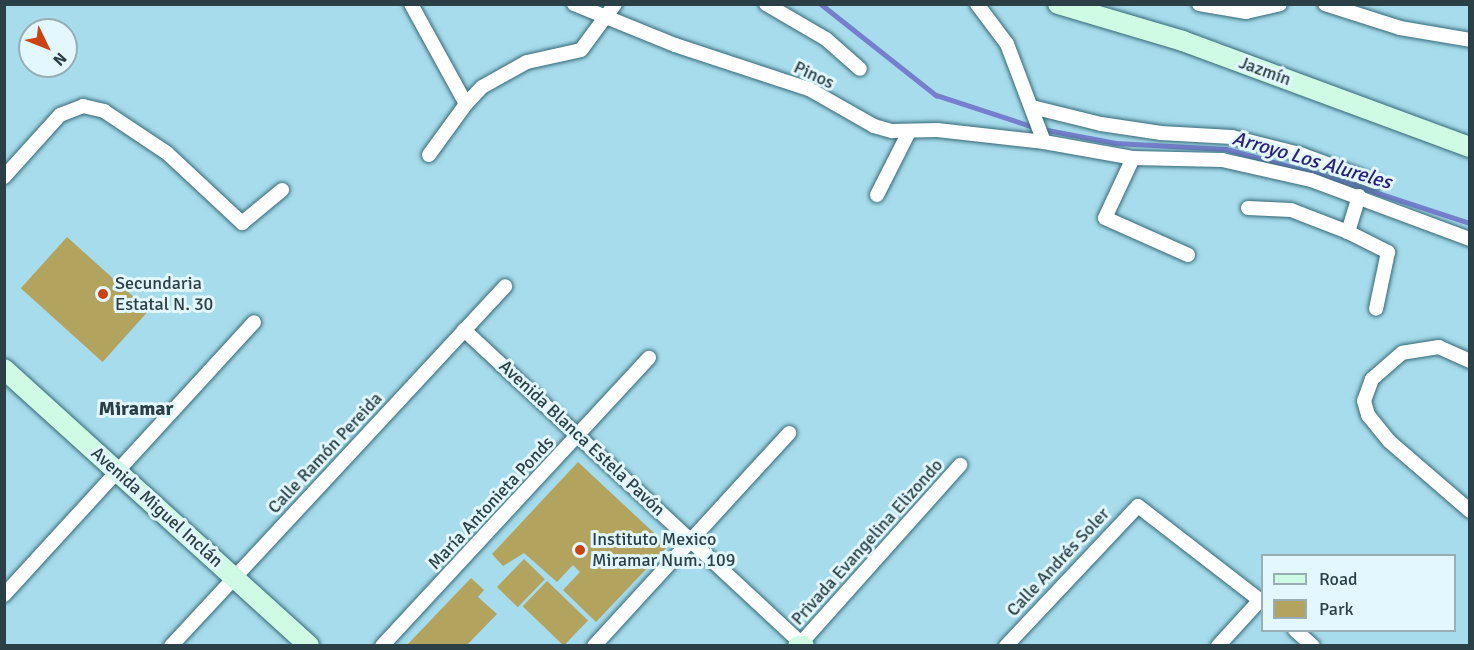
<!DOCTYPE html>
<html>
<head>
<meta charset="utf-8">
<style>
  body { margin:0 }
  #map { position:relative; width:1474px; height:650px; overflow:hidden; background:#a7dcec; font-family:Signika,sans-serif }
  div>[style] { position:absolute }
  .green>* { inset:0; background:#b2a35f; transform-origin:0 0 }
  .stream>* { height:4.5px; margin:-2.25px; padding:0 2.25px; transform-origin:2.25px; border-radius:2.25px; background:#767fce }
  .roads { filter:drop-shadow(0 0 2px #356876) drop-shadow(0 0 2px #356876) }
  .street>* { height:14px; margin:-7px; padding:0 7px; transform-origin:7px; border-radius:7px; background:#fff }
  .secondary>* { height:20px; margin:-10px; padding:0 10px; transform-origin:10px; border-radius:10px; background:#cffbe4 }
  .dots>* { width:16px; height:16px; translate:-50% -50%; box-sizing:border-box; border:3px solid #e2f7fe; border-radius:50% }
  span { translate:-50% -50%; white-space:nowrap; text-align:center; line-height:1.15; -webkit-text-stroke:6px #e2f7fe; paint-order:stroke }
  .street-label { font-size:18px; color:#2a3f46 }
  .poi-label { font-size:18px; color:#2a3f46 }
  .left { translate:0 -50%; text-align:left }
  .water-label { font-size:20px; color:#251d7a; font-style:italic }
  .neighbourhood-label { font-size:20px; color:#2a3f46; font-weight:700 }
  .frame { position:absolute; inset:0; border:6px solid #2a3f46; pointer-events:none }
  .legend { position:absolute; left:1261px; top:554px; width:195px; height:78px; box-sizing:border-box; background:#e2f7fe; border:2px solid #98adb4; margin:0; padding:8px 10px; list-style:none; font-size:18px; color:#2a3f46 }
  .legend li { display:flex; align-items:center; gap:12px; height:30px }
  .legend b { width:30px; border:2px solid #98adb4 }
  .north { position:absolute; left:18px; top:18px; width:60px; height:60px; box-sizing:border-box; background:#e2f7fe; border:2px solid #98adb4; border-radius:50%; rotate:133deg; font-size:16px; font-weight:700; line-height:24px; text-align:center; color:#2a3f46 }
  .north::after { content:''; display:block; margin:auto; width:21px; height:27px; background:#cb4313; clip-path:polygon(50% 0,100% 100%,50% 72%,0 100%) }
</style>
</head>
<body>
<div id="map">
  <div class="green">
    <i style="left:67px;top:237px;width:110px;height:69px;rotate:42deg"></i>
    <i style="clip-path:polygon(578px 462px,668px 546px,596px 622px,563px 590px,580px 572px,573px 565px,557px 582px,524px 553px,503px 566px,492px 554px)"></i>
    <i style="left:524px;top:559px;width:29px;height:39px;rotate:44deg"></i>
    <i style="clip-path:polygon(471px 578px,484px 590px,478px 597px,497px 614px,467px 645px,407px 645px)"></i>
    <i style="left:547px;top:581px;width:57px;height:35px;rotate:44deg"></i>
  </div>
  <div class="stream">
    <i style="left:821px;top:4px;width:147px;rotate:38.4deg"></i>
    <i style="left:936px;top:95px;width:103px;rotate:18.1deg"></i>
    <i style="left:1042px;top:129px;width:75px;rotate:10.7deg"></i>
    <i style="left:1116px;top:143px;width:110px;rotate:3.1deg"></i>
    <i style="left:1226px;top:149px;width:107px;rotate:15.2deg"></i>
    <i style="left:1329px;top:177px;width:148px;rotate:18.1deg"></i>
  </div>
  <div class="roads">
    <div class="street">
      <i style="left:411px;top:4px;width:114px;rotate:61.2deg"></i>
      <i style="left:466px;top:104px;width:63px;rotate:126deg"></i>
      <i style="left:574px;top:4px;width:109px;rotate:22.1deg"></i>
      <i style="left:675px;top:45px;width:141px;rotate:18.2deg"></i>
      <i style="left:809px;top:89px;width:75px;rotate:29.6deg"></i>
      <i style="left:874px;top:126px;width:19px;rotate:16deg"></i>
      <i style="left:892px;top:131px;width:45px;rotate:-1.3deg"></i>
      <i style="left:937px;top:130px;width:108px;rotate:6.4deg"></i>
      <i style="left:1044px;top:142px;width:90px;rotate:10.2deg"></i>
      <i style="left:1133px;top:158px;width:89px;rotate:1.3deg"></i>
      <i style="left:1222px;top:160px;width:91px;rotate:12.7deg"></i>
      <i style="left:1311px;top:180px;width:170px;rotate:20.4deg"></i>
      <i style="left:766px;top:4px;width:69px;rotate:30.3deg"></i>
      <i style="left:826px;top:39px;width:45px;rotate:41.4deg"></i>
      <i style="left:977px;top:4px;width:50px;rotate:53.1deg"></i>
      <i style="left:1007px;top:44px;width:105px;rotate:69.3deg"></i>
      <i style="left:1199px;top:4px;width:48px;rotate:9.7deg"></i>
      <i style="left:1246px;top:12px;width:35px;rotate:-13deg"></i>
      <i style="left:1325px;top:4px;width:79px;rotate:17.7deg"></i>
      <i style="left:1400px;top:28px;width:71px;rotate:9.7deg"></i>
      <i style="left:466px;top:104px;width:23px;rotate:-47deg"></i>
      <i style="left:482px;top:87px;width:51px;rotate:-29.1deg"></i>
      <i style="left:527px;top:62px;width:55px;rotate:-12.5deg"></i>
      <i style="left:581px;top:50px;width:57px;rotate:-53.5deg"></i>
      <i style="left:1032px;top:107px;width:71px;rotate:13.8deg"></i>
      <i style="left:1101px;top:124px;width:61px;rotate:8.5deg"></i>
      <i style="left:1161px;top:133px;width:71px;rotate:3.2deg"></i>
      <i style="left:1232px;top:137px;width:73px;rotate:14.2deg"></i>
      <i style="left:1303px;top:155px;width:78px;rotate:20.3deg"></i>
      <i style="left:1133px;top:158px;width:66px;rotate:115deg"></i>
      <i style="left:1105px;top:218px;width:91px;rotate:24deg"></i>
      <i style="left:4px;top:177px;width:84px;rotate:-47.9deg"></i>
      <i style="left:60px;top:115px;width:25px;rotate:-21deg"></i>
      <i style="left:83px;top:106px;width:22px;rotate:13deg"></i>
      <i style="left:104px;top:111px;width:76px;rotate:33.7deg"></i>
      <i style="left:167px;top:153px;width:103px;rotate:43deg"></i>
      <i style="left:242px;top:223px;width:52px;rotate:-39.5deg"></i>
      <i style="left:877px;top:195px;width:71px;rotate:-63.1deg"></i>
      <i style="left:1359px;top:196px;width:38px;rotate:107deg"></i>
      <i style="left:1348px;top:232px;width:45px;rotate:26.6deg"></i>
      <i style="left:1388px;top:252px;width:58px;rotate:101.9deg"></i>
      <i style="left:1248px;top:208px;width:43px;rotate:2.7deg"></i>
      <i style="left:1291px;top:210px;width:61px;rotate:21.1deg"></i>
      <i style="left:464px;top:330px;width:460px;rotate:42.9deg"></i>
      <i style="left:801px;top:643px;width:239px;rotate:-48.2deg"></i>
      <i style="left:1470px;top:361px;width:34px;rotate:-156deg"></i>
      <i style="left:1439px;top:347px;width:37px;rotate:171deg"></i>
      <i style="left:1402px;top:353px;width:40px;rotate:139deg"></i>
      <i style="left:1372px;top:379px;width:23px;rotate:110deg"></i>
      <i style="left:1364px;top:401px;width:15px;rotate:74deg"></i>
      <i style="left:1368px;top:415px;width:33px;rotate:51deg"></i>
      <i style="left:1389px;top:441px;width:107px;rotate:40.8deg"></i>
      <i style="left:4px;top:595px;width:370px;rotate:-47.5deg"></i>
      <i style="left:1295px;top:630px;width:24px;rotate:42deg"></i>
      <i style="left:171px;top:646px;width:491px;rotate:-47.1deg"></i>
      <i style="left:382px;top:646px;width:393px;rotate:-47.2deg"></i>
      <i style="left:594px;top:646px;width:289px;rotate:-47.5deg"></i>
      <i style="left:1006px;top:646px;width:192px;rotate:-46.7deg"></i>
      <i style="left:1138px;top:506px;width:157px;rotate:37.7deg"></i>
      <i style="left:1218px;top:646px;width:62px;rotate:-47.6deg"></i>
    </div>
    <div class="secondary">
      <i style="left:1058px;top:4px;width:130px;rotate:16.5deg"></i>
      <i style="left:1183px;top:41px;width:306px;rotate:20.3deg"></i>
      <i style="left:4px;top:369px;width:412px;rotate:42.2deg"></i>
      <i style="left:798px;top:646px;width:6px"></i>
    </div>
  </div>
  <div class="dots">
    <i style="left:103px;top:294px;background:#cb4313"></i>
    <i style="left:580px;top:550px;background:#cb4313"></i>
  </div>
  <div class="street-label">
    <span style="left:1265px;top:71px;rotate:20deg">Jazmín</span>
    <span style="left:814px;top:75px;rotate:25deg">Pinos</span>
    <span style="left:582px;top:438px;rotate:43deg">Avenida Blanca Estela Pavón</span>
    <span style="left:325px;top:453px;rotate:-47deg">Calle Ramón Pereida</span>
    <span style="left:491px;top:503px;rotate:-47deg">María Antonieta Ponds</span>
    <span style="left:157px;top:507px;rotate:42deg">Avenida Miguel Inclán</span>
    <span style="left:867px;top:542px;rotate:-48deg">Privada Evangelina Elizondo</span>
    <span style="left:1058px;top:562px;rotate:-47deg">Calle Andrés Soler</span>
  </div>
  <div class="poi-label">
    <span class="left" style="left:115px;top:294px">Secundaria<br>Estatal N. 30</span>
    <span class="left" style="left:592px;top:550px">Instituto Mexico<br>Miramar Num. 109</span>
  </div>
  <div class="water-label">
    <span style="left:1312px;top:160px;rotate:16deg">Arroyo Los Alureles</span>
  </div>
  <div class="neighbourhood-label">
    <span style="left:136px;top:408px">Miramar</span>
  </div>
  <div class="frame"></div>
  <ul class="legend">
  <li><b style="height:8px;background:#cffbe4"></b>Road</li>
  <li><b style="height:16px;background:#b2a35f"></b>Park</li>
  </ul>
  <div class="north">N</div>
</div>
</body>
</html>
